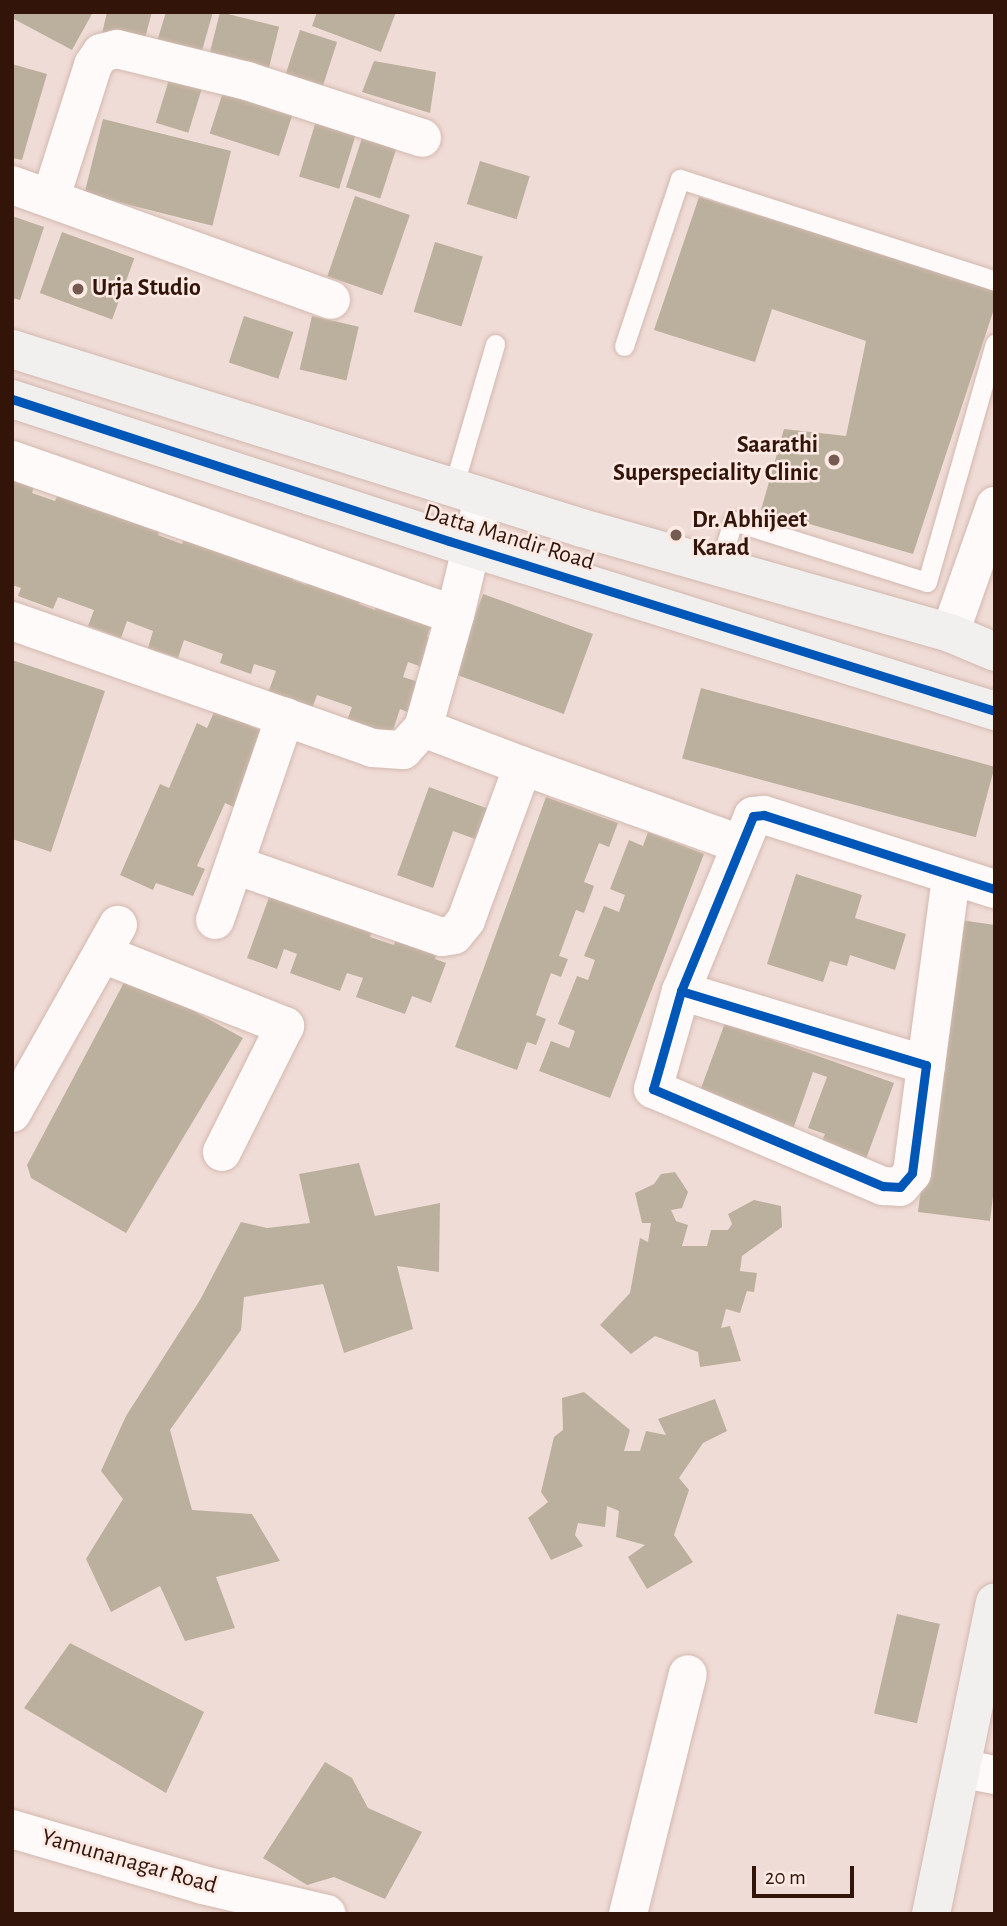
<!DOCTYPE html>
<html>
<head>
<meta charset="utf-8">
<style>
  body { margin:0 }
  #map { position:relative; width:1007px; height:1926px; overflow:hidden; background:#f0dcd6; font-family:"Alegreya Sans",sans-serif }
  div>[style] { position:absolute }
  .building>* { inset:0; background:#bbb09d; transform-origin:0 0 }
  .roads { filter:drop-shadow(0 0 2px #d2b8af) drop-shadow(0 0 2px #d2b8af) }
  .lane>* { height:19px; margin:-9.5px; padding:0 9.5px; transform-origin:9.5px; border-radius:9.5px; background:#fdfaf9 }
  .street>* { height:38px; margin:-19px; padding:0 19px; transform-origin:19px; border-radius:19px; background:#fdfaf9 }
  .secondary>* { height:38px; margin:-19px; padding:0 19px; transform-origin:19px; border-radius:19px; background:#f2f0ef }
  .cycleway>* { height:9px; margin:-4.5px; padding:0 4.5px; transform-origin:4.5px; border-radius:4.5px; background:#0057b8 }
  .dots>* { width:19px; height:19px; translate:-50% -50%; box-sizing:border-box; border:4px solid #fbe9e3; border-radius:50% }
  span { translate:-50% -50%; white-space:nowrap; text-align:center; line-height:1.15; -webkit-text-stroke:5px #fbe9e3; paint-order:stroke }
  .poi-label { font-size:24px; color:#321409; font-weight:700 }
  .left { translate:0 -50%; text-align:left }
  .right { translate:-100% -50%; text-align:right }
  .street-label { font-size:24px; color:#321409 }
  .frame { position:absolute; inset:0; border:14px solid #321409; pointer-events:none }
  .scale { position:absolute; left:752px; top:1866px; width:102px; height:32px; box-sizing:border-box; border:4px solid #321409; border-top:0; padding-left:9px; font-size:21px; line-height:24px; white-space:nowrap; color:#321409; -webkit-text-stroke:5px #fbe9e3; paint-order:stroke }
</style>
</head>
<body>
<div id="map">
  <div class="building">
    <i style="clip-path:polygon(12px 12px,93px 12px,72px 50px,12px 18px)"></i>
    <i style="clip-path:polygon(107px 12px,152px 12px,142px 49px,101px 38px)"></i>
    <i style="clip-path:polygon(166px 12px,213px 12px,199px 61px,155px 48px)"></i>
    <i style="left:220px;top:12px;width:61px;height:47px;rotate:14deg"></i>
    <i style="clip-path:polygon(317px 12px,396px 12px,381px 52px,312px 26px)"></i>
    <i style="left:300px;top:30px;width:39px;height:52px;rotate:18deg"></i>
    <i style="clip-path:polygon(374px 61px,436px 72px,430px 113px,362px 92px)"></i>
    <i style="clip-path:polygon(12px 64px,47px 74px,22px 160px,12px 158px)"></i>
    <i style="left:171px;top:73px;width:34px;height:52px;rotate:17deg"></i>
    <i style="left:226px;top:83px;width:73px;height:53px;rotate:18deg"></i>
    <i style="left:103px;top:119px;width:132px;height:77px;rotate:14deg"></i>
    <i style="left:316px;top:121px;width:42px;height:58px;rotate:17deg"></i>
    <i style="left:363px;top:135px;width:36px;height:55px;rotate:18deg"></i>
    <i style="left:480px;top:161px;width:52px;height:45px;rotate:17deg"></i>
    <i style="left:355px;top:196px;width:58px;height:85px;rotate:19deg"></i>
    <i style="clip-path:polygon(699px 197px,995px 288px,995px 306px,913px 554px,761px 510px,784px 429px,846px 436px,866px 341px,772px 309px,755px 362px,654px 330px)"></i>
    <i style="clip-path:polygon(12px 216px,44px 227px,20px 300px,12px 298px)"></i>
    <i style="left:62px;top:232px;width:77px;height:65px;rotate:20deg"></i>
    <i style="left:435px;top:242px;width:50px;height:73px;rotate:17deg"></i>
    <i style="left:244px;top:316px;width:52px;height:49px;rotate:18deg"></i>
    <i style="left:312px;top:316px;width:48px;height:55px;rotate:13deg"></i>
    <i style="clip-path:polygon(12px 469px,37px 478px,32px 493px,55px 501px,60px 491px,161px 527px,158px 535px,182px 544px,185px 535px,294px 574px,293px 580px,306px 585px,310px 574px,364px 593px,359px 604px,375px 610px,378px 598px,434px 617px,427px 637px,443px 643px,433px 671px,408px 662px,403px 677px,428px 685px,417px 716px,400px 709px,390px 739px,346px 723px,352px 707px,317px 695px,311px 711px,267px 696px,276px 671px,254px 664px,251px 674px,220px 663px,223px 654px,184px 640px,178px 658px,148px 648px,153px 631px,127px 621px,121px 638px,88px 626px,94px 610px,58px 597px,53px 609px,18px 596px,21px 588px,12px 585px)"></i>
    <i style="left:483px;top:594px;width:117px;height:85px;rotate:20deg"></i>
    <i style="clip-path:polygon(12px 660px,105px 691px,51px 852px,12px 839px)"></i>
    <i style="left:701px;top:688px;width:304px;height:73px;rotate:15deg"></i>
    <i style="clip-path:polygon(215px 710px,269px 734px,236px 808px,225px 803px,197px 866px,205px 869px,193px 896px,156px 883px,153px 890px,120px 875px,160px 784px,169px 788px,197px 723px,207px 728px)"></i>
    <i style="clip-path:polygon(429px 787px,497px 812px,486px 843px,453px 831px,433px 888px,397px 875px)"></i>
    <i style="clip-path:polygon(546px 797px,618px 823px,609px 847px,599px 843px,584px 882px,594px 886px,584px 913px,576px 910px,559px 956px,568px 959px,561px 977px,551px 973px,536px 1015px,546px 1019px,536px 1045px,527px 1042px,517px 1070px,455px 1047px)"></i>
    <i style="clip-path:polygon(648px 832px,704px 854px,610px 1098px,539px 1071px,551px 1041px,569px 1048px,575px 1031px,558px 1024px,577px 976px,588px 980px,595px 960px,584px 956px,604px 906px,619px 912px,625px 895px,610px 889px,629px 840px,643px 846px)"></i>
    <i style="clip-path:polygon(796px 874px,862px 895px,855px 918px,906px 934px,895px 970px,850px 955px,847px 966px,830px 961px,823px 982px,767px 964px)"></i>
    <i style="clip-path:polygon(272px 889px,374px 925px,370px 937px,394px 945px,397px 934px,438px 948px,435px 959px,446px 963px,431px 1003px,412px 996px,405px 1014px,356px 997px,363px 978px,347px 973px,340px 991px,290px 973px,297px 954px,284px 949px,277px 969px,247px 958px)"></i>
    <i style="clip-path:polygon(954px 919px,995px 925px,995px 1180px,990px 1221px,918px 1212px)"></i>
    <i style="clip-path:polygon(128px 975px,243px 1038px,126px 1233px,31px 1178px,27px 1165px)"></i>
    <i style="clip-path:polygon(725px 1023px,894px 1083px,866px 1159px,821px 1143px,825px 1134px,808px 1128px,827px 1077px,813px 1072px,792px 1132px,697px 1099px)"></i>
    <i style="clip-path:polygon(359px 1163px,375px 1216px,440px 1203px,439px 1272px,397px 1266px,413px 1329px,344px 1353px,323px 1284px,244px 1297px,241px 1330px,170px 1430px,192px 1510px,252px 1514px,280px 1561px,216px 1577px,235px 1628px,185px 1641px,160px 1586px,111px 1612px,86px 1559px,123px 1499px,101px 1471px,126px 1416px,200px 1300px,241px 1222px,267px 1228px,310px 1223px,299px 1174px)"></i>
    <i style="clip-path:polygon(675px 1172px,688px 1192px,682px 1208px,671px 1210px,676px 1221px,688px 1225px,682px 1246px,707px 1246px,711px 1230px,728px 1230px,732px 1224px,728px 1214px,754px 1200px,781px 1206px,782px 1227px,742px 1256px,740px 1271px,757px 1273px,754px 1292px,747px 1291px,740px 1313px,726px 1309px,721px 1328px,730px 1326px,741px 1361px,700px 1367px,698px 1352px,655px 1336px,631px 1354px,600px 1325px,630px 1293px,640px 1238px,648px 1242px,651px 1223px,642px 1223px,635px 1193px,654px 1184px,661px 1174px)"></i>
    <i style="clip-path:polygon(584px 1392px,630px 1430px,624px 1451px,640px 1451px,646px 1431px,666px 1435px,658px 1419px,715px 1399px,727px 1431px,703px 1443px,679px 1478px,689px 1490px,674px 1535px,693px 1562px,647px 1589px,628px 1557px,645px 1545px,616px 1537px,619px 1511px,607px 1506px,605px 1527px,578px 1523px,575px 1535px,583px 1546px,551px 1560px,528px 1518px,548px 1502px,541px 1492px,554px 1437px,563px 1430px,562px 1398px)"></i>
    <i style="left:897px;top:1614px;width:44px;height:102px;rotate:13deg"></i>
    <i style="clip-path:polygon(70px 1643px,204px 1712px,166px 1793px,24px 1708px)"></i>
    <i style="clip-path:polygon(325px 1762px,352px 1778px,368px 1808px,422px 1832px,385px 1899px,334px 1877px,307px 1885px,263px 1858px)"></i>
  </div>
  <div class="roads">
    <div class="lane">
      <i style="left:624px;top:346px;width:176px;rotate:-71.5deg"></i>
      <i style="left:680px;top:179px;width:331px;rotate:17.9deg"></i>
      <i style="left:453px;top:488px;width:150px;rotate:-73.7deg"></i>
      <i style="left:719px;top:567px;width:48px;rotate:-73.1deg"></i>
      <i style="left:733px;top:521px;width:203px;rotate:17.5deg"></i>
      <i style="left:927px;top:582px;width:248px;rotate:-74.1deg"></i>
    </div>
    <div class="street">
      <i style="left:12px;top:185px;width:339px;rotate:19.8deg"></i>
      <i style="left:51px;top:197px;width:139px;rotate:-72.3deg"></i>
      <i style="left:93px;top:65px;width:14px;rotate:-56deg"></i>
      <i style="left:101px;top:53px;width:16px;rotate:-14deg"></i>
      <i style="left:117px;top:49px;width:134px;rotate:13.8deg"></i>
      <i style="left:247px;top:81px;width:184px;rotate:18deg"></i>
      <i style="left:12px;top:460px;width:469px;rotate:19.3deg"></i>
      <i style="left:455px;top:615px;width:117px;rotate:105.8deg"></i>
      <i style="left:455px;top:615px;width:120px;rotate:-76.5deg"></i>
      <i style="left:12px;top:621px;width:382px;rotate:19.4deg"></i>
      <i style="left:372px;top:748px;width:31px;rotate:4deg"></i>
      <i style="left:403px;top:750px;width:30px;rotate:-48deg"></i>
      <i style="left:423px;top:728px;width:107px;rotate:20.8deg"></i>
      <i style="left:950px;top:633px;width:135px;rotate:-70.5deg"></i>
      <i style="left:235px;top:865px;width:219px;rotate:19.2deg"></i>
      <i style="left:442px;top:937px;width:12px;rotate:-9deg"></i>
      <i style="left:454px;top:935px;width:19px;rotate:-51deg"></i>
      <i style="left:466px;top:920px;width:164px;rotate:-69.7deg"></i>
      <i style="left:523px;top:766px;width:231px;rotate:19.8deg"></i>
      <i style="left:215px;top:920px;width:215px;rotate:-71deg"></i>
      <i style="left:103px;top:954px;width:196px;rotate:21.6deg"></i>
      <i style="left:285px;top:1026px;width:141px;rotate:116.6deg"></i>
      <i style="left:681px;top:991px;width:102px;rotate:105.9deg"></i>
      <i style="left:653px;top:1089px;width:250px;rotate:22.9deg"></i>
      <i style="left:883px;top:1186px;width:17px;rotate:3deg"></i>
      <i style="left:900px;top:1187px;width:18px;rotate:-49deg"></i>
      <i style="left:912px;top:1173px;width:109px;rotate:-82.6deg"></i>
      <i style="left:926px;top:1065px;width:256px;rotate:-163.2deg"></i>
      <i style="left:681px;top:991px;width:189px;rotate:-67.6deg"></i>
      <i style="left:753px;top:816px;width:11px;rotate:-5deg"></i>
      <i style="left:764px;top:815px;width:243px;rotate:17.8deg"></i>
      <i style="left:926px;top:1065px;width:190px;rotate:-82.4deg"></i>
      <i style="left:12px;top:1113px;width:216px;rotate:-60.6deg"></i>
      <i style="left:964px;top:1769px;width:32px;rotate:11deg"></i>
      <i style="left:12px;top:1829px;width:199px;rotate:16.3deg"></i>
      <i style="left:203px;top:1885px;width:127px;rotate:13.2deg"></i>
      <i style="left:628px;top:1914px;width:247px;rotate:-76deg"></i>
    </div>
    <div class="secondary">
      <i style="left:12px;top:349px;width:597px;rotate:17.43deg"></i>
      <i style="left:582px;top:528px;width:383px;rotate:15.9deg"></i>
      <i style="left:950px;top:633px;width:49px;rotate:22.9deg"></i>
      <i style="left:12px;top:399px;width:459px;rotate:18deg"></i>
      <i style="left:449px;top:541px;width:572px;rotate:17.29deg"></i>
      <i style="left:931px;top:1914px;width:318px;rotate:-78.4deg"></i>
    </div>
  </div>
  <div class="cycleway">
    <i style="left:12px;top:399px;width:459px;rotate:18deg"></i>
    <i style="left:449px;top:541px;width:572px;rotate:17.29deg"></i>
    <i style="left:681px;top:991px;width:102px;rotate:105.9deg"></i>
    <i style="left:653px;top:1089px;width:250px;rotate:22.9deg"></i>
    <i style="left:883px;top:1186px;width:17px;rotate:3deg"></i>
    <i style="left:900px;top:1187px;width:18px;rotate:-49deg"></i>
    <i style="left:912px;top:1173px;width:109px;rotate:-82.6deg"></i>
    <i style="left:926px;top:1065px;width:256px;rotate:-163.2deg"></i>
    <i style="left:681px;top:991px;width:189px;rotate:-67.6deg"></i>
    <i style="left:753px;top:816px;width:11px;rotate:-5deg"></i>
    <i style="left:764px;top:815px;width:243px;rotate:17.8deg"></i>
  </div>
  <div class="dots">
    <i style="left:78px;top:289px;background:#745a51"></i>
    <i style="left:834px;top:460px;background:#745a51"></i>
    <i style="left:676px;top:535px;background:#745a51"></i>
  </div>
  <div class="poi-label">
    <span class="left" style="left:92px;top:289px">Urja Studio</span>
    <span class="right" style="left:818px;top:460px">Saarathi<br>Superspeciality Clinic</span>
    <span class="left" style="left:692px;top:535px">Dr. Abhijeet<br>Karad</span>
  </div>
  <div class="street-label">
    <span style="left:509px;top:538px;rotate:17deg">Datta Mandir Road</span>
    <span style="left:129px;top:1862px;rotate:16deg">Yamunanagar Road</span>
  </div>
  <div class="frame"></div>
  <div class="scale">20 m</div>
</div>
</body>
</html>
